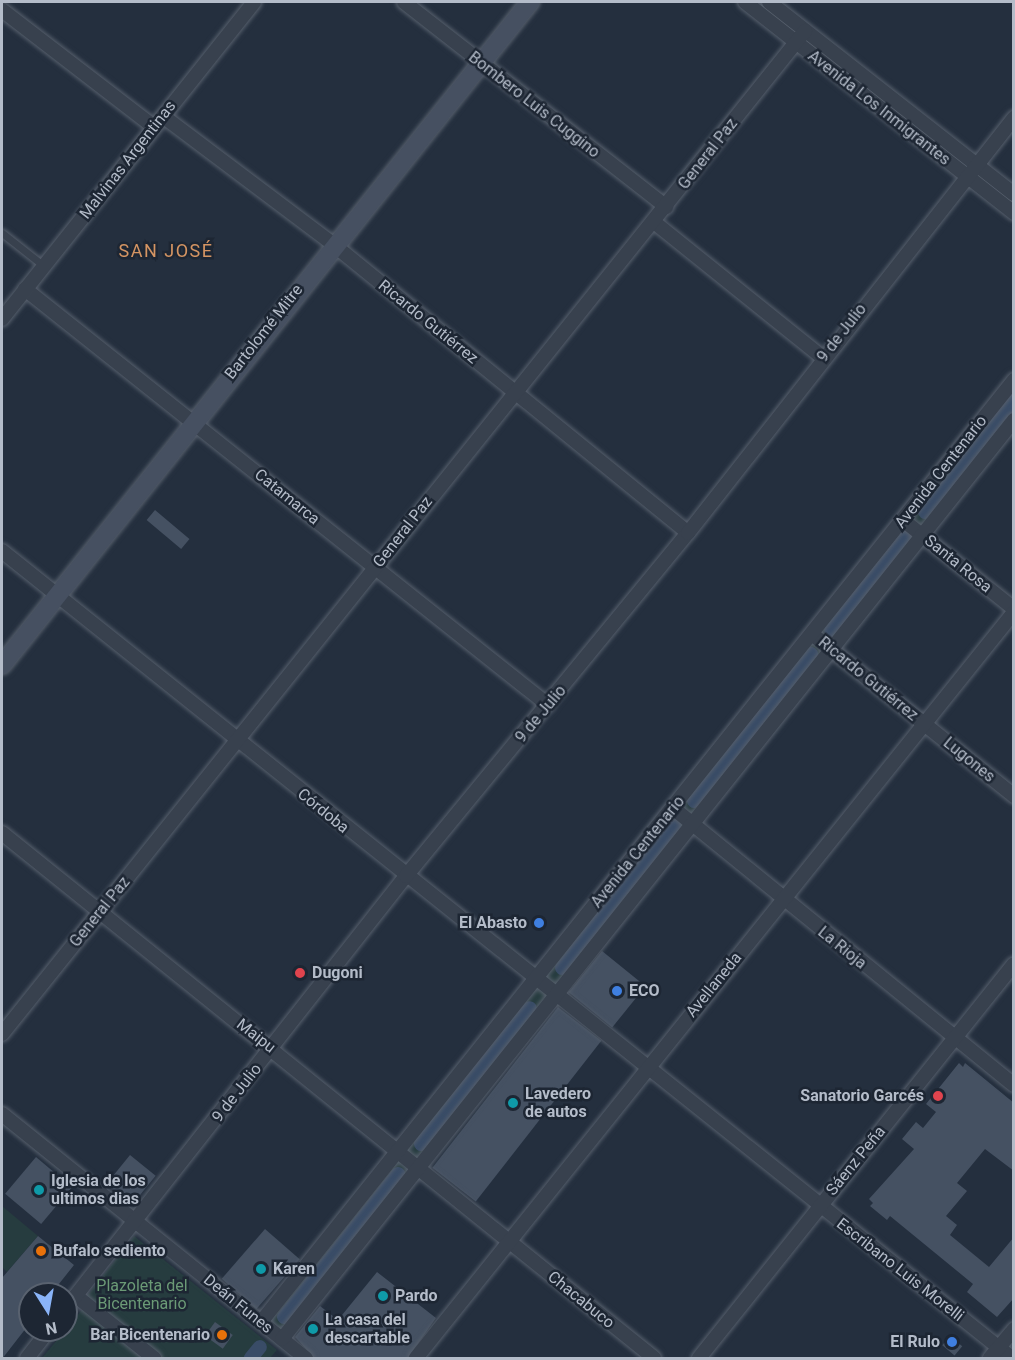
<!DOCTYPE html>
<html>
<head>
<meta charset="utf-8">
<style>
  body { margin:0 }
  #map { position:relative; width:1015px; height:1360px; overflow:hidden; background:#242f3e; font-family:Roboto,sans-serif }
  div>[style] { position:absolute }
  .green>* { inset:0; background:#263c3f }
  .canal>* { height:14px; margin:-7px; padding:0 7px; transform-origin:7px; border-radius:7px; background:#394c67 }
  .building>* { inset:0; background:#455162; transform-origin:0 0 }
  .roads { filter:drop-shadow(0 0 2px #565f6c) drop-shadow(0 0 2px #565f6c) }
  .service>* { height:7px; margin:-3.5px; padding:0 3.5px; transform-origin:3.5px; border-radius:3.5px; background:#38414e }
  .minor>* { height:14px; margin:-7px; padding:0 7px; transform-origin:7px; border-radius:7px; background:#38414e }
  .secondary>* { height:18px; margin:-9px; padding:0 9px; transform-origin:9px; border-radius:9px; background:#465061 }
  .dots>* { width:16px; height:16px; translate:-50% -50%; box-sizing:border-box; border:3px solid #1d2633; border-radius:50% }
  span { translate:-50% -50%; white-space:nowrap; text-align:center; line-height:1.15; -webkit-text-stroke:5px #1d2633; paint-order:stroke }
  .street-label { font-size:16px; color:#b4bcc9 }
  .poi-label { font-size:16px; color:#b4bcc9; font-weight:700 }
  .right { translate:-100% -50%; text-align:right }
  .left { translate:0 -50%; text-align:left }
  .park-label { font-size:16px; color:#6b9a76 }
  .neighbourhood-label { font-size:18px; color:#d59563; letter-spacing:1.5px }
  .frame { position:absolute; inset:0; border:3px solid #b4bcc9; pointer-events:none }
  .north { position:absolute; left:18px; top:1282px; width:60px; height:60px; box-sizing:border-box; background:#1d2633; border:2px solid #59626f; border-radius:50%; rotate:169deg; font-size:16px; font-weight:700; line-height:24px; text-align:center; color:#b4bcc9 }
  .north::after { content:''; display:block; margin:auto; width:21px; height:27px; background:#8ab4f8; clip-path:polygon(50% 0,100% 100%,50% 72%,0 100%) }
</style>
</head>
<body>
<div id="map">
  <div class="green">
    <i style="clip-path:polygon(806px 36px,972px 165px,966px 172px,801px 42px)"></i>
    <i style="clip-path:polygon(1013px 387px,1013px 415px,282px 1334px,266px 1321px)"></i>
    <i style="clip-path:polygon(2px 1206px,38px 1236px,7px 1272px,2px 1267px)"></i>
    <i style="clip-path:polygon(134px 1236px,277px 1350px,270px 1358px,42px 1358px,86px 1305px,86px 1297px)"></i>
  </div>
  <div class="canal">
    <i style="left:925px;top:512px;width:143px;rotate:-51.5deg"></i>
    <i style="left:831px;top:630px;width:120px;rotate:-51.8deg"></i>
    <i style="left:694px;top:801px;width:188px;rotate:-51.5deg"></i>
    <i style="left:562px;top:968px;width:182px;rotate:-51.7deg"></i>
    <i style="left:421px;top:1144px;width:174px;rotate:-51.3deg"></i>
    <i style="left:284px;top:1317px;width:183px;rotate:-51.4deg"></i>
    <i style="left:251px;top:1358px;width:14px;rotate:-51deg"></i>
  </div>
  <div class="building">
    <i style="left:155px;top:510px;width:45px;height:13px;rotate:40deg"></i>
    <i style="left:602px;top:951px;width:56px;height:53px;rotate:39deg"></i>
    <i style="left:558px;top:1007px;width:55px;height:204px;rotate:38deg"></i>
    <i style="clip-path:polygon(959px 1063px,963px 1067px,965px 1063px,1014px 1103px,1014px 1171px,985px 1149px,957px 1183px,967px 1191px,946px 1216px,957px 1225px,950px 1235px,989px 1267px,1014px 1237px,1014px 1298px,997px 1317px,967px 1292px,973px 1284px,890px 1216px,887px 1220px,870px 1206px,873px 1203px,869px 1199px,914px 1149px,902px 1139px,916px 1122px,923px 1128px,936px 1112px,926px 1104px)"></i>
    <i style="left:130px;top:1155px;width:33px;height:38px;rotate:39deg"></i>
    <i style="left:36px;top:1157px;width:47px;height:48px;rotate:40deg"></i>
    <i style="left:265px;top:1229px;width:46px;height:66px;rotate:41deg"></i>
    <i style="clip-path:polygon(38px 1236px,74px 1265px,51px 1294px,30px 1294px,30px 1323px,2px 1359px,2px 1278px)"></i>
    <i style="clip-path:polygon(377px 1272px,436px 1318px,407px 1359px,315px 1359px,295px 1337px,320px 1306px,338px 1320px)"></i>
    <i style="left:215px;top:1322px;width:22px;height:17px;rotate:36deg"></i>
    <i style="left:950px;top:1336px;width:16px;height:12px;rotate:40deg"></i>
  </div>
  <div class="roads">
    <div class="service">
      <i style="left:2px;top:233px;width:53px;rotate:38.2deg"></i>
    </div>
    <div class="minor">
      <i style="left:404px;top:2px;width:333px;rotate:38deg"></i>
      <i style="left:745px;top:2px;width:342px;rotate:38.1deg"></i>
      <i style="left:769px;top:2px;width:311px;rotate:38.1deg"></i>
      <i style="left:2px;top:10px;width:192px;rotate:37.6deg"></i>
      <i style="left:163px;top:116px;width:214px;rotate:37deg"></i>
      <i style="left:334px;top:245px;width:456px;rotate:39.1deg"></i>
      <i style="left:654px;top:222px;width:217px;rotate:38.8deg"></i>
      <i style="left:25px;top:289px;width:668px;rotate:38.5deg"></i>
      <i style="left:2px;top:319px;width:405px;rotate:-51.5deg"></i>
      <i style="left:903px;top:520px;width:142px;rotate:38.7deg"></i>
      <i style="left:2px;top:551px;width:1293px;rotate:38.63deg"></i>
      <i style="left:812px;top:634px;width:259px;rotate:38.7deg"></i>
      <i style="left:673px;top:808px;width:439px;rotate:39.1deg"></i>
      <i style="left:2px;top:833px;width:837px;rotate:38.84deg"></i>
      <i style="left:2px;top:1034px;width:1285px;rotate:-51.32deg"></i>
      <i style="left:2px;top:1114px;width:390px;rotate:38.8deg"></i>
      <i style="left:76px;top:1296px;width:100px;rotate:38.5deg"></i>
      <i style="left:66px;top:1308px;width:550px;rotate:-51.8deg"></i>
      <i style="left:406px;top:876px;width:444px;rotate:-50.6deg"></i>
      <i style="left:688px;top:533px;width:528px;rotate:-51.85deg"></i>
      <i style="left:261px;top:1322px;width:1206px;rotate:-51.36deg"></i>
      <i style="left:282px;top:1339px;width:1175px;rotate:-51.46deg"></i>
      <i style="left:27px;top:1358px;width:36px;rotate:-52deg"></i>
      <i style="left:416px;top:1358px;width:956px;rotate:-51.28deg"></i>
      <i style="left:699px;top:1358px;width:504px;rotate:-51.36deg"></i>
      <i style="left:990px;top:1358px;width:38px;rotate:-50deg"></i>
    </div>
    <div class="secondary">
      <i style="left:2px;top:665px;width:848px;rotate:-51.47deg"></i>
    </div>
  </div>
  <div class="dots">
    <i style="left:539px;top:923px;background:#3f7fe0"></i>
    <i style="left:300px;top:973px;background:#e0444e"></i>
    <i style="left:617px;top:991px;background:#3f7fe0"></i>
    <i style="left:938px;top:1096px;background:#e0444e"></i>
    <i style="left:513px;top:1103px;background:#0f9aa8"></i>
    <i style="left:39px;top:1190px;background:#0f9aa8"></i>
    <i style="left:41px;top:1251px;background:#e8710a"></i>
    <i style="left:261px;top:1269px;background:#0f9aa8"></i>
    <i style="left:383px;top:1296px;background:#0f9aa8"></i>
    <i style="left:313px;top:1329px;background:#0f9aa8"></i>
    <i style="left:222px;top:1335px;background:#e8710a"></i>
    <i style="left:952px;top:1342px;background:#3f7fe0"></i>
  </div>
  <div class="street-label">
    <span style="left:534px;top:105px;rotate:38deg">Bombero Luis Cuggino</span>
    <span style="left:879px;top:108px;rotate:38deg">Avenida Los Inmigrantes</span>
    <span style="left:708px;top:154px;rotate:-52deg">General Paz</span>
    <span style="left:128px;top:160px;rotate:-52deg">Malvinas Argentinas</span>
    <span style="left:428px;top:322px;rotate:39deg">Ricardo Gutiérrez</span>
    <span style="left:264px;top:332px;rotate:-52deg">Bartolomé Mitre</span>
    <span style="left:842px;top:333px;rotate:-52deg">9 de Julio</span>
    <span style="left:941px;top:472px;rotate:-52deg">Avenida Centenario</span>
    <span style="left:287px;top:497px;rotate:39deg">Catamarca</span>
    <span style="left:403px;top:532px;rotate:-52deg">General Paz</span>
    <span style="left:958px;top:564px;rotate:39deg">Santa Rosa</span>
    <span style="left:868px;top:679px;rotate:39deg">Ricardo Gutiérrez</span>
    <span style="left:541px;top:714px;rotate:-50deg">9 de Julio</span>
    <span style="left:969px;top:760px;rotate:39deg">Lugones</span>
    <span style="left:323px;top:811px;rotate:39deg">Córdoba</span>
    <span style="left:638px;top:852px;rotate:-51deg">Avenida Centenario</span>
    <span style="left:100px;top:912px;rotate:-51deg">General Paz</span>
    <span style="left:842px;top:948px;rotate:39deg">La Rioja</span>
    <span style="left:714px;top:985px;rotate:-51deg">Avellaneda</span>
    <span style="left:256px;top:1036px;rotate:38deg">Maipu</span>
    <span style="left:237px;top:1093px;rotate:-52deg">9 de Julio</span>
    <span style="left:856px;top:1161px;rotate:-51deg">Sáenz Peña</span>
    <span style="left:900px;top:1270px;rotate:38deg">Escribano Luis Morelli</span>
    <span style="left:581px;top:1300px;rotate:39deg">Chacabuco</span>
    <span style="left:238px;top:1304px;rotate:39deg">Deán Funes</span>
  </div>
  <div class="poi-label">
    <span class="right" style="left:527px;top:923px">El Abasto</span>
    <span class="left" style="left:312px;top:973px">Dugoni</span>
    <span class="left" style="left:629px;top:991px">ECO</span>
    <span class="left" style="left:525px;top:1103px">Lavedero<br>de autos</span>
    <span class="right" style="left:924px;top:1096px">Sanatorio Garcés</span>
    <span class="left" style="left:51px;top:1190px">Iglesia de los<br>ultimos dias</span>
    <span class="left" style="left:53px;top:1251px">Bufalo sediento</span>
    <span class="left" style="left:273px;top:1269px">Karen</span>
    <span class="left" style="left:395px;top:1296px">Pardo</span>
    <span class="left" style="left:325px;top:1329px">La casa del<br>descartable</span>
    <span class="right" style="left:210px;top:1335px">Bar Bicentenario</span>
    <span class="right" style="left:940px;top:1342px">El Rulo</span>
  </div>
  <div class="park-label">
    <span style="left:142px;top:1295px">Plazoleta del<br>Bicentenario</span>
  </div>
  <div class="neighbourhood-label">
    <span style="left:166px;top:251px">SAN JOSÉ</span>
  </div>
  <div class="frame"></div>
  <div class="north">N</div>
</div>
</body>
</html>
